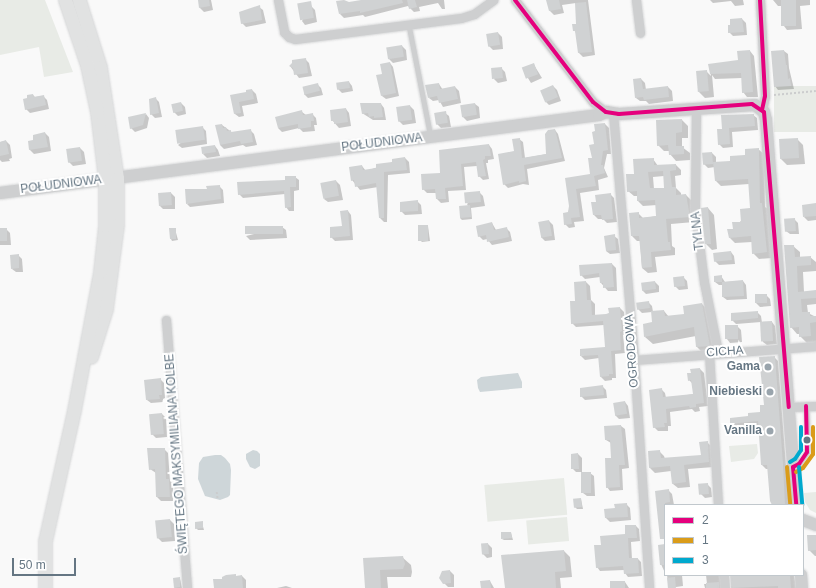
<!DOCTYPE html>
<html>
<head>
<meta charset="utf-8">
<style>
  body { margin:0 }
  #map { position:relative; width:816px; height:588px; overflow:hidden; background:#f9f9f9; font-family:Arial,sans-serif }
  div>[style] { position:absolute }
  .green>* { inset:0; background:#e8ebe6; transform-origin:0 0 }
  .water>* { inset:0; background:#ced6d9 }
  .shadow>* { inset:0; background:#0003 }
  .building>* { inset:0; background:#d0d2d3; transform-origin:0 0 }
  .path>* { height:1.5px; margin-top:-0.75px; transform-origin:0; background:repeating-linear-gradient(90deg,#cbcccd 0 2px,transparent 0 4px) }
  .roads { filter:drop-shadow(0 0 1px #d5d6d7) drop-shadow(0 0 1px #d5d6d7) }
  .service>* { height:4.5px; margin:-2.25px; padding:0 2.25px; transform-origin:2.25px; border-radius:2.25px; background:#cecfd0 }
  .minor>* { height:9px; margin:-4.5px; padding:0 4.5px; transform-origin:4.5px; border-radius:4.5px; background:#cecfd0 }
  .tertiary>* { height:12px; margin:-6px; padding:0 6px; transform-origin:6px; border-radius:6px; background:#cecfd0 }
  .secondary>* { height:13px; margin:-6.5px; padding:0 6.5px; transform-origin:6.5px; border-radius:6.5px; background:#e1e2e2 }
  .bus-1>* { height:4px; margin:-2px; padding:0 2px; transform-origin:2px; border-radius:2px; background:#e5007d }
  .bus-2>* { height:4px; margin:-2px; padding:0 2px; transform-origin:2px; border-radius:2px; background:#da9c1a }
  .bus-3>* { height:4px; margin:-2px; padding:0 2px; transform-origin:2px; border-radius:2px; background:#00a9ce }
  .dots>* { width:11px; height:11px; translate:-50% -50%; box-sizing:border-box; border:2px solid #fff; border-radius:50% }
  span { translate:-50% -50%; white-space:nowrap; text-align:center; line-height:1.15; -webkit-text-stroke:4px #fff; paint-order:stroke }
  .street-label { font-size:12px; color:#657683 }
  .poi-label { font-size:12px; color:#657683; font-weight:700 }
  .right { translate:-100% -50%; text-align:right }
  .legend { position:absolute; left:664px; top:504px; width:140px; height:72px; box-sizing:border-box; background:#fff; border:1px solid #c1c8cd; margin:0; padding:5px 7px; list-style:none; font-size:12px; color:#657683 }
  .legend li { display:flex; align-items:center; gap:8px; height:20px }
  .legend b { width:20px; border:1px solid #c1c8cd }
  .scale { position:absolute; left:12px; top:558px; width:64px; height:18px; box-sizing:border-box; border:2px solid #657683; border-top:0; padding-left:5px; font-size:12px; line-height:14px; white-space:nowrap; color:#657683; -webkit-text-stroke:3px #fff; paint-order:stroke }
</style>
</head>
<body>
<div id="map">
  <div class="green">
    <i style="clip-path:polygon(0 0,45px 0,73px 72px,44px 77px,39px 47px,0 55px)"></i>
    <i style="left:816px;top:86px;width:46px;height:42px;rotate:90deg"></i>
    <i style="clip-path:polygon(757px 444px,758px 453px,754px 459px,731px 462px,729px 446px)"></i>
    <i style="left:564px;top:478px;width:37px;height:80px;rotate:85deg"></i>
    <i style="clip-path:polygon(816px 492px,816px 513px,810px 510px,805px 502px,804px 493px)"></i>
    <i style="left:567px;top:517px;width:24px;height:41px;rotate:85deg"></i>
  </div>
  <div class="water">
    <i style="clip-path:polygon(518px 373px,522px 382px,522px 388px,480px 392px,478px 388px,477px 380px,481px 377px)"></i>
    <i style="clip-path:polygon(253px 450px,257px 451px,260px 454px,260px 466px,255px 469px,250px 467px,246px 459px,246px 454px)"></i>
    <i style="clip-path:polygon(215px 455px,221px 455px,225px 458px,230px 464px,231px 470px,230px 495px,228px 497px,220px 500px,205px 496px,198px 479px,199px 463px,203px 457px)"></i>
  </div>
  <div class="shadow">
    <i style="clip-path:polygon(199px 0,211px 0,213px 10px,204px 12px,200px 8px)"></i>
    <i style="clip-path:polygon(365px 0,444px 0,445px 9px,442px 9px,438px 3px,419px 7px,420px 11px,414px 12px,408px 6px,365px 17px,363px 15px,344px 18px,340px 14px,350px 3px)"></i>
    <i style="clip-path:polygon(547px 0,588px 0,595px 55px,583px 57px,579px 53px,576px 33px,574px 30px,577px 25px,576px 3px,562px 5px,564px 13px,554px 15px,550px 11px)"></i>
    <i style="clip-path:polygon(710px 0,743px 0,744px 5px,735px 6px,731px 1px,713px 3px)"></i>
    <i style="clip-path:polygon(773px 0,810px 0,810px 5px,800px 6px,802px 29px,787px 30px,784px 26px,782px 6px,778px 6px)"></i>
    <i style="clip-path:polygon(311px 6px,315px 10px,317px 22px,305px 25px,302px 21px)"></i>
    <i style="clip-path:polygon(259px 7px,263px 10px,266px 23px,246px 27px,242px 23px)"></i>
    <i style="clip-path:polygon(742px 19px,746px 23px,747px 35px,733px 36px,729px 32px,731px 26px)"></i>
    <i style="clip-path:polygon(498px 33px,502px 37px,503px 49px,493px 50px,489px 46px)"></i>
    <i style="clip-path:polygon(402px 46px,406px 50px,407px 60px,393px 63px,389px 59px)"></i>
    <i style="clip-path:polygon(750px 51px,754px 56px,758px 97px,747px 97px,743px 92px,742px 78px,715px 79px,712px 75px,714px 97px,705px 98px,699px 92px,706px 71px,711px 76px,709px 65px,739px 61px)"></i>
    <i style="clip-path:polygon(784px 51px,788px 54px,789px 68px,794px 89px,778px 90px,775px 86px,772px 52px)"></i>
    <i style="clip-path:polygon(305px 59px,309px 63px,312px 76px,299px 78px,290px 66px)"></i>
    <i style="clip-path:polygon(390px 63px,393px 67px,399px 96px,386px 99px,382px 96px,384px 74px)"></i>
    <i style="clip-path:polygon(534px 65px,542px 78px,531px 83px,523px 70px)"></i>
    <i style="clip-path:polygon(501px 68px,505px 72px,507px 81px,498px 83px,494px 79px)"></i>
    <i style="clip-path:polygon(641px 79px,645px 83px,646px 90px,668px 87px,672px 91px,673px 101px,649px 104px,646px 101px,640px 101px,636px 98px)"></i>
    <i style="clip-path:polygon(349px 82px,352px 86px,353px 91px,342px 93px,338px 89px)"></i>
    <i style="clip-path:polygon(317px 84px,321px 88px,323px 95px,308px 98px,304px 94px)"></i>
    <i style="clip-path:polygon(439px 84px,443px 90px,455px 87px,459px 91px,461px 103px,443px 107px,439px 100px,433px 101px,429px 98px)"></i>
    <i style="clip-path:polygon(553px 86px,557px 90px,561px 101px,549px 105px,545px 101px)"></i>
    <i style="clip-path:polygon(252px 90px,256px 94px,258px 103px,242px 106px,244px 116px,239px 117px,235px 114px,232px 96px,247px 93px)"></i>
    <i style="clip-path:polygon(33px 95px,35px 97px,43px 96px,47px 100px,49px 109px,30px 113px,26px 109px)"></i>
    <i style="clip-path:polygon(155px 98px,159px 102px,162px 117px,155px 118px,151px 114px)"></i>
    <i style="clip-path:polygon(181px 103px,185px 107px,186px 114px,178px 116px,174px 112px)"></i>
    <i style="clip-path:polygon(381px 104px,384px 108px,386px 120px,373px 120px,362px 113px)"></i>
    <i style="clip-path:polygon(475px 104px,479px 107px,480px 118px,467px 121px,463px 117px)"></i>
    <i style="clip-path:polygon(410px 106px,414px 110px,416px 123px,403px 125px,399px 121px)"></i>
    <i style="clip-path:polygon(346px 109px,349px 113px,351px 126px,339px 128px,332px 120px)"></i>
    <i style="clip-path:polygon(302px 112px,306px 115px,312px 114px,316px 118px,317px 125px,314px 125px,315px 131px,303px 132px,299px 128px,282px 132px,278px 128px)"></i>
    <i style="clip-path:polygon(445px 113px,449px 116px,451px 127px,441px 128px,437px 124px)"></i>
    <i style="clip-path:polygon(146px 114px,149px 118px,147px 128px,135px 132px,131px 128px)"></i>
    <i style="clip-path:polygon(753px 115px,757px 118px,758px 130px,732px 132px,733px 147px,723px 148px,719px 144px,723px 130px)"></i>
    <i style="clip-path:polygon(682px 120px,688px 126px,688px 138px,682px 138px,682px 147px,690px 153px,690px 160px,676px 161px,670px 154px,670px 151px,664px 151px,658px 145px)"></i>
    <i style="clip-path:polygon(605px 124px,609px 128px,611px 154px,607px 154px,604px 168px,608px 177px,598px 180px,599px 190px,580px 193px,584px 221px,574px 222px,575px 227px,569px 228px,565px 224px,570px 206px,567px 179px,591px 175px,595px 145px)"></i>
    <i style="clip-path:polygon(222px 125px,233px 133px,250px 130px,254px 134px,257px 145px,246px 147px,243px 145px,224px 149px,220px 145px)"></i>
    <i style="clip-path:polygon(202px 127px,206px 131px,207px 144px,182px 148px,178px 145px)"></i>
    <i style="clip-path:polygon(555px 130px,558px 134px,565px 161px,527px 169px,529px 185px,523px 184px,508px 188px,504px 184px,519px 139px,523px 142px,525px 158px,547px 154px)"></i>
    <i style="clip-path:polygon(45px 133px,49px 137px,51px 151px,34px 154px,30px 150px,29px 142px,35px 141px)"></i>
    <i style="clip-path:polygon(797px 139px,803px 145px,805px 164px,787px 165px,781px 159px,780px 141px)"></i>
    <i style="clip-path:polygon(6px 141px,10px 145px,12px 158px,9px 159px,10px 161px,2px 162px,0 160px,0 142px)"></i>
    <i style="clip-path:polygon(489px 145px,492px 149px,494px 159px,488px 160px,488px 163px,486px 163px,489px 179px,483px 180px,479px 176px,477px 166px,464px 167px,466px 190px,448px 191px,449px 202px,441px 203px,437px 199px,436px 193px,427px 193px,423px 189px,441px 174px)"></i>
    <i style="clip-path:polygon(215px 146px,218px 150px,220px 156px,207px 158px,203px 154px)"></i>
    <i style="clip-path:polygon(80px 148px,84px 152px,86px 164px,73px 166px,69px 162px)"></i>
    <i style="clip-path:polygon(758px 149px,764px 154px,765px 207px,768px 209px,772px 258px,759px 259px,753px 253px,752px 242px,735px 243px,730px 238px,728px 230px,734px 229px,751px 209px,749px 184px,721px 186px,716px 181px,715px 167px,708px 168px,704px 164px,712px 153px,716px 157px,716px 163px,731px 162px)"></i>
    <i style="clip-path:polygon(405px 158px,409px 162px,410px 173px,388px 175px,387px 222px,384px 222px,380px 218px,378px 187px,360px 190px,352px 180px,362px 166px,366px 171px)"></i>
    <i style="clip-path:polygon(evenodd,653px 159px,658px 166px,676px 165px,681px 170px,681px 175px,675px 176px,676px 188px,681px 193px,681px 196px,686px 195px,691px 200px,694px 222px,671px 224px,672px 246px,675px 248px,675px 255px,655px 257px,657px 272px,648px 273px,642px 268px,640px 241px,637px 241px,632px 236px,638px 213px,643px 218px,658px 216px,657px 205px,643px 206px,638px 201px,638px 196px,634px 196px,628px 191px,635px 175px,653px 159px,664px 176px,665px 188px,654px 189px,653px 177px,664px 176px)"></i>
    <i style="clip-path:polygon(295px 177px,299px 180px,299px 190px,294px 191px,294px 211px,289px 211px,286px 207px,285px 194px,243px 198px,239px 194px)"></i>
    <i style="clip-path:polygon(336px 181px,340px 185px,343px 200px,328px 202px,324px 199px)"></i>
    <i style="clip-path:polygon(219px 186px,223px 190px,224px 203px,190px 207px,187px 204px,208px 190px)"></i>
    <i style="clip-path:polygon(479px 192px,483px 196px,485px 206px,471px 208px,472px 219px,462px 220px,460px 218px,468px 206px,467px 204px)"></i>
    <i style="clip-path:polygon(171px 193px,175px 197px,175px 209px,163px 209px,159px 205px)"></i>
    <i style="clip-path:polygon(610px 194px,614px 198px,617px 222px,607px 223px,603px 219px,598px 219px,594px 215px,597px 203px)"></i>
    <i style="clip-path:polygon(417px 201px,421px 205px,422px 214px,405px 215px,401px 211px)"></i>
    <i style="clip-path:polygon(816px 204px,816px 220px,808px 221px,804px 217px)"></i>
    <i style="clip-path:polygon(708px 208px,714px 215px,717px 249px,712px 250px,706px 244px)"></i>
    <i style="clip-path:polygon(348px 211px,351px 215px,353px 240px,335px 241px,331px 237px,343px 227px)"></i>
    <i style="clip-path:polygon(794px 219px,798px 223px,799px 234px,790px 234px,786px 231px)"></i>
    <i style="clip-path:polygon(549px 221px,553px 225px,555px 240px,545px 241px,541px 237px)"></i>
    <i style="clip-path:polygon(492px 223px,496px 230px,506px 228px,510px 232px,512px 241px,492px 245px,487px 239px,483px 240px,479px 236px)"></i>
    <i style="clip-path:polygon(428px 226px,430px 241px,422px 242px,420px 240px)"></i>
    <i style="clip-path:polygon(282px 227px,286px 230px,287px 238px,250px 240px,246px 236px)"></i>
    <i style="clip-path:polygon(6px 229px,10px 233px,11px 245px,0 245px,0 230px)"></i>
    <i style="clip-path:polygon(175px 229px,178px 240px,172px 241px,171px 239px)"></i>
    <i style="clip-path:polygon(614px 236px,618px 239px,620px 253px,610px 254px,606px 251px)"></i>
    <i style="clip-path:polygon(793px 246px,800px 252px,800px 257px,810px 257px,816px 262px,816px 271px,803px 272px,804px 292px,816px 291px,816px 304px,807px 305px,808px 313px,816px 317px,816px 342px,807px 343px,800px 336px,800px 334px,797px 334px,791px 327px)"></i>
    <i style="clip-path:polygon(731px 252px,734px 256px,735px 264px,719px 265px,715px 261px)"></i>
    <i style="clip-path:polygon(18px 255px,22px 259px,23px 272px,16px 272px,12px 269px)"></i>
    <i style="clip-path:polygon(612px 264px,616px 268px,617px 291px,608px 291px,601px 283px,600px 277px,585px 279px,581px 275px)"></i>
    <i style="clip-path:polygon(721px 276px,725px 282px,743px 281px,746px 285px,747px 299px,727px 300px,723px 297px,723px 285px,719px 285px,715px 282px)"></i>
    <i style="clip-path:polygon(683px 277px,687px 281px,688px 289px,679px 290px,675px 286px)"></i>
    <i style="clip-path:polygon(586px 282px,590px 286px,591px 300px,595px 304px,595px 316px,606px 315px,620px 308px,624px 312px,626px 335px,623px 335px,625px 353px,615px 354px,616px 378px,612px 378px,612px 380px,605px 381px,601px 377px,599px 358px,585px 360px,581px 356px,606px 348px,604px 325px,576px 327px,572px 323px,576px 302px)"></i>
    <i style="clip-path:polygon(655px 282px,659px 286px,659px 292px,646px 294px,642px 290px)"></i>
    <i style="clip-path:polygon(766px 295px,770px 299px,771px 306px,760px 307px,756px 303px)"></i>
    <i style="clip-path:polygon(648px 302px,652px 306px,653px 312px,664px 311px,669px 317px,686px 315px,702px 304px,709px 311px,717px 353px,705px 355px,697px 347px,696px 336px,653px 344px,645px 337px,653px 323px,652px 312px,642px 313px,638px 309px)"></i>
    <i style="clip-path:polygon(757px 312px,761px 316px,762px 323px,772px 322px,775px 326px,777px 344px,767px 345px,763px 342px,761px 322px,736px 324px,732px 320px)"></i>
    <i style="clip-path:polygon(737px 326px,741px 330px,742px 342px,730px 343px,727px 339px)"></i>
    <i style="clip-path:polygon(774px 357px,778px 361px,789px 505px,773px 505px,769px 469px,766px 469px,762px 465px,759px 425px,735px 427px,731px 423px,761px 413px,765px 405px)"></i>
    <i style="clip-path:polygon(700px 369px,704px 373px,708px 406px,699px 407px,700px 411px,695px 412px,692px 409px,670px 412px,671px 426px,668px 426px,668px 431px,658px 431px,654px 427px,661px 389px,665px 393px,666px 398px,694px 394px,692px 383px,689px 380px,692px 374px)"></i>
    <i style="clip-path:polygon(160px 379px,164px 383px,165px 398px,163px 399px,163px 402px,151px 403px,147px 400px)"></i>
    <i style="clip-path:polygon(602px 386px,606px 390px,607px 398px,585px 400px,581px 396px)"></i>
    <i style="clip-path:polygon(625px 402px,628px 406px,630px 418px,619px 419px,615px 415px)"></i>
    <i style="clip-path:polygon(162px 414px,166px 418px,167px 437px,156px 438px,152px 434px)"></i>
    <i style="clip-path:polygon(621px 426px,625px 429px,629px 468px,622px 469px,623px 490px,610px 491px,607px 487px,612px 459px,611px 443px,606px 440px)"></i>
    <i style="clip-path:polygon(707px 442px,712px 447px,714px 467px,688px 469px,690px 487px,678px 488px,673px 484px,671px 471px,655px 473px,650px 468px,649px 452px,659px 451px,664px 456px,665px 459px,702px 456px)"></i>
    <i style="clip-path:polygon(164px 449px,168px 453px,170px 481px,173px 484px,173px 501px,161px 501px,157px 497px,156px 473px,150px 469px)"></i>
    <i style="clip-path:polygon(578px 454px,582px 458px,582px 473px,590px 473px,594px 476px,595px 496px,587px 496px,583px 493px,582px 472px,576px 472px,572px 468px)"></i>
    <i style="clip-path:polygon(707px 484px,711px 488px,712px 497px,705px 498px,701px 494px)"></i>
    <i style="clip-path:polygon(668px 490px,672px 494px,674px 505px,665px 505px,665px 532px,656px 492px)"></i>
    <i style="clip-path:polygon(581px 499px,583px 509px,577px 509px,575px 507px)"></i>
    <i style="clip-path:polygon(626px 504px,630px 508px,631px 520px,610px 522px,606px 518px,605px 510px,616px 509px)"></i>
    <i style="clip-path:polygon(170px 520px,174px 524px,175px 541px,162px 542px,158px 538px)"></i>
    <i style="clip-path:polygon(202px 523px,204px 530px,198px 530px,196px 528px)"></i>
    <i style="clip-path:polygon(636px 526px,639px 529px,640px 541px,631px 542px,632px 559px,638px 559px,641px 562px,642px 576px,628px 577px,625px 573px,624px 570px,600px 571px,597px 567px,602px 545px,626px 535px)"></i>
    <i style="clip-path:polygon(511px 533px,513px 540px,504px 540px,502px 539px)"></i>
    <i style="clip-path:polygon(816px 536px,816px 556px,815px 556px,809px 550px)"></i>
    <i style="clip-path:polygon(488px 544px,492px 548px,492px 557px,487px 558px,483px 554px)"></i>
    <i style="clip-path:polygon(665px 545px,665px 573px,661px 564px)"></i>
    <i style="clip-path:polygon(564px 551px,570px 557px,572px 577px,560px 578px,561px 588px,506px 588px,502px 556px)"></i>
    <i style="clip-path:polygon(402px 557px,411px 565px,412px 572px,411px 577px,387px 577px,388px 588px,366px 588px,364px 559px)"></i>
    <i style="clip-path:polygon(450px 571px,454px 575px,454px 587px,448px 587px,444px 583px)"></i>
    <i style="clip-path:polygon(667px 575px,682px 575px,683px 586px,669px 588px)"></i>
    <i style="clip-path:polygon(706px 575px,722px 575px,723px 588px,705px 588px,704px 584px,707px 584px)"></i>
    <i style="clip-path:polygon(741px 575px,794px 575px,796px 588px,731px 588px,731px 576px)"></i>
    <i style="clip-path:polygon(242px 576px,246px 580px,246px 588px,214px 588px,223px 580px)"></i>
    <i style="clip-path:polygon(180px 578px,182px 588px,175px 588px,175px 587px)"></i>
    <i style="clip-path:polygon(490px 581px,494px 588px,482px 588px)"></i>
    <i style="clip-path:polygon(625px 582px,629px 588px,611px 588px)"></i>
    <i style="clip-path:polygon(286px 586px,292px 588px,277px 588px)"></i>
  </div>
  <div class="building">
    <i style="clip-path:polygon(198px 0,209px 0,210px 6px,199px 8px)"></i>
    <i style="clip-path:polygon(344px 0,349px 2px,361px 0,402px 0,403px 3px,360px 13px,360px 11px,339px 14px,336px 1px)"></i>
    <i style="clip-path:polygon(407px 0,415px 0,417px 7px,409px 9px)"></i>
    <i style="clip-path:polygon(546px 0,559px 0,561px 9px,549px 11px)"></i>
    <i style="left:781px;top:0;width:15px;height:26px"></i>
    <i style="left:311px;top:1px;width:17px;height:14px;rotate:80deg"></i>
    <i style="clip-path:polygon(586px 2px,592px 52px,578px 53px,575px 31px,573px 31px,572px 24px,576px 24px,575px 3px)"></i>
    <i style="clip-path:polygon(260px 5px,262px 20px,241px 24px,239px 12px)"></i>
    <i style="clip-path:polygon(742px 18px,744px 32px,728px 33px,728px 25px,730px 25px,730px 19px)"></i>
    <i style="left:498px;top:32px;width:13px;height:12px;rotate:81deg"></i>
    <i style="left:402px;top:45px;width:12px;height:16px;rotate:81deg"></i>
    <i style="clip-path:polygon(750px 50px,753px 92px,742px 93px,741px 73px,710px 74px,708px 64px,738px 60px,737px 51px)"></i>
    <i style="clip-path:polygon(784px 50px,786px 65px,787px 65px,788px 79px,790px 78px,791px 86px,774px 87px,771px 51px)"></i>
    <i style="clip-path:polygon(306px 58px,308px 73px,294px 75px,293px 68px,289px 66px,292px 63px,292px 60px)"></i>
    <i style="clip-path:polygon(390px 62px,396px 93px,381px 96px,376px 75px,382px 74px,380px 64px)"></i>
    <i style="left:534px;top:63px;width:12px;height:13px;rotate:70deg"></i>
    <i style="left:502px;top:67px;width:11px;height:11px;rotate:85deg"></i>
    <i style="left:707px;top:70px;width:21px;height:11px;rotate:85deg"></i>
    <i style="clip-path:polygon(641px 78px,643px 89px,668px 86px,669px 97px,644px 100px,643px 97px,635px 98px,633px 79px)"></i>
    <i style="left:349px;top:81px;width:7px;height:13px;rotate:82deg"></i>
    <i style="left:318px;top:83px;width:8px;height:16px;rotate:76deg"></i>
    <i style="clip-path:polygon(439px 83px,440px 89px,455px 86px,458px 99px,439px 103px,437px 96px,428px 98px,425px 85px)"></i>
    <i style="left:553px;top:85px;width:13px;height:14px;rotate:67deg"></i>
    <i style="clip-path:polygon(252px 89px,254px 99px,239px 102px,241px 113px,234px 114px,230px 95px,246px 92px,246px 90px)"></i>
    <i style="clip-path:polygon(33px 94px,34px 97px,44px 95px,46px 105px,25px 110px,23px 99px,27px 98px,27px 95px)"></i>
    <i style="clip-path:polygon(156px 97px,159px 113px,150px 115px,149px 99px)"></i>
    <i style="left:181px;top:102px;width:9px;height:10px;rotate:77deg"></i>
    <i style="clip-path:polygon(360px 103px,381px 103px,383px 117px,374px 118px,374px 116px,369px 117px,368px 113px,362px 114px)"></i>
    <i style="left:475px;top:103px;width:12px;height:15px;rotate:81deg"></i>
    <i style="left:410px;top:105px;width:15px;height:14px;rotate:82deg"></i>
    <i style="clip-path:polygon(346px 108px,348px 122px,334px 124px,334px 121px,331px 121px,330px 110px)"></i>
    <i style="clip-path:polygon(302px 110px,303px 115px,313px 113px,314px 121px,311px 121px,311px 127px,298px 129px,298px 124px,278px 128px,275px 117px)"></i>
    <i style="left:446px;top:111px;width:12px;height:12px;rotate:81deg"></i>
    <i style="clip-path:polygon(146px 113px,143px 125px,130px 129px,128px 117px)"></i>
    <i style="clip-path:polygon(754px 114px,755px 126px,729px 128px,730px 144px,718px 145px,717px 129px,722px 129px,721px 115px)"></i>
    <i style="clip-path:polygon(682px 119px,682px 132px,676px 133px,676px 146px,684px 146px,684px 154px,669px 155px,668px 145px,657px 146px,656px 120px)"></i>
    <i style="clip-path:polygon(605px 123px,608px 150px,603px 151px,601px 165px,603px 165px,605px 173px,594px 176px,596px 186px,576px 189px,580px 217px,571px 218px,572px 224px,564px 225px,563px 213px,568px 212px,569px 206px,565px 178px,590px 174px,588px 158px,592px 158px,589px 145px,594px 144px,592px 132px,595px 131px,594px 124px)"></i>
    <i style="clip-path:polygon(222px 124px,223px 128px,226px 127px,227px 131px,231px 130px,231px 132px,251px 129px,253px 142px,241px 144px,240px 141px,220px 145px,215px 125px)"></i>
    <i style="left:203px;top:126px;width:14px;height:28px;rotate:82deg"></i>
    <i style="clip-path:polygon(555px 129px,562px 158px,524px 165px,526px 181px,519px 183px,519px 181px,503px 185px,498px 154px,514px 151px,512px 139px,520px 138px,522px 158px,546px 154px,545px 134px,548px 130px)"></i>
    <i style="clip-path:polygon(45px 132px,48px 147px,29px 150px,28px 141px,33px 140px,33px 135px)"></i>
    <i style="left:798px;top:138px;width:20px;height:19px;rotate:87deg"></i>
    <i style="clip-path:polygon(6px 140px,9px 154px,0 156px,0 142px)"></i>
    <i style="clip-path:polygon(489px 144px,491px 156px,485px 156px,485px 159px,483px 160px,486px 176px,478px 177px,476px 162px,461px 164px,463px 186px,445px 188px,446px 199px,436px 199px,435px 189px,422px 190px,421px 174px,440px 173px,439px 150px)"></i>
    <i style="left:215px;top:145px;width:7px;height:14px;rotate:82deg"></i>
    <i style="left:80px;top:147px;width:14px;height:14px;rotate:82deg"></i>
    <i style="clip-path:polygon(759px 148px,760px 203px,762px 203px,767px 252px,752px 254px,751px 236px,729px 238px,727px 229px,733px 229px,732px 222px,741px 222px,740px 209px,750px 208px,748px 179px,715px 181px,713px 162px,730px 161px,730px 156px,745px 155px,745px 149px)"></i>
    <i style="left:712px;top:152px;width:12px;height:10px;rotate:85deg"></i>
    <i style="clip-path:polygon(405px 157px,407px 170px,384px 172px,384px 218px,379px 218px,376px 183px,355px 187px,354px 180px,351px 181px,349px 167px,362px 165px,363px 170px,376px 168px,376px 164px,392px 162px,392px 159px)"></i>
    <i style="clip-path:polygon(evenodd,654px 158px,654px 165px,676px 164px,676px 170px,670px 171px,672px 187px,676px 187px,676px 195px,686px 194px,690px 217px,666px 219px,668px 242px,670px 242px,671px 250px,651px 252px,652px 267px,642px 268px,639px 236px,631px 236px,629px 213px,639px 212px,639px 218px,656px 216px,655px 200px,637px 201px,637px 191px,627px 192px,626px 174px,634px 174px,633px 159px,654px 158px,663px 171px,664px 188px,650px 188px,648px 172px,663px 171px)"></i>
    <i style="clip-path:polygon(285px 176px,296px 176px,296px 187px,290px 187px,291px 207px,285px 208px,284px 191px,238px 195px,237px 182px,285px 180px)"></i>
    <i style="left:336px;top:180px;width:16px;height:16px;rotate:79deg"></i>
    <i style="clip-path:polygon(220px 185px,221px 199px,186px 204px,185px 189px,207px 189px,206px 186px)"></i>
    <i style="left:480px;top:191px;width:11px;height:16px;rotate:85deg"></i>
    <i style="left:171px;top:192px;width:13px;height:13px;rotate:86deg"></i>
    <i style="clip-path:polygon(611px 193px,613px 219px,602px 220px,601px 215px,593px 215px,591px 202px,596px 202px,595px 195px)"></i>
    <i style="clip-path:polygon(418px 200px,418px 211px,400px 212px,400px 202px)"></i>
    <i style="clip-path:polygon(816px 203px,816px 216px,803px 217px,802px 205px)"></i>
    <i style="left:470px;top:205px;width:12px;height:11px;rotate:85deg"></i>
    <i style="clip-path:polygon(708px 207px,711px 244px,705px 244px,701px 208px)"></i>
    <i style="clip-path:polygon(348px 210px,350px 236px,330px 238px,330px 227px,342px 226px,340px 211px)"></i>
    <i style="left:795px;top:218px;width:13px;height:11px;rotate:86deg"></i>
    <i style="left:549px;top:220px;width:16px;height:11px;rotate:79deg"></i>
    <i style="clip-path:polygon(492px 222px,494px 230px,507px 227px,509px 237px,487px 242px,486px 235px,478px 237px,476px 226px)"></i>
    <i style="left:418px;top:225px;width:10px;height:16px"></i>
    <i style="left:283px;top:226px;width:8px;height:38px;rotate:90deg"></i>
    <i style="left:7px;top:228px;width:13px;height:7px;rotate:90deg"></i>
    <i style="clip-path:polygon(169px 228px,176px 228px,176px 239px,170px 239px)"></i>
    <i style="clip-path:polygon(615px 234px,616px 250px,606px 251px,604px 236px)"></i>
    <i style="clip-path:polygon(784px 245px,794px 245px,795px 257px,811px 256px,811px 265px,797px 266px,798px 292px,816px 290px,816px 298px,801px 299px,802px 312px,810px 312px,810px 316px,816px 316px,816px 322px,810px 323px,811px 336px,799px 337px,799px 327px,790px 328px)"></i>
    <i style="left:731px;top:251px;width:9px;height:18px;rotate:84deg"></i>
    <i style="clip-path:polygon(19px 254px,19px 268px,11px 269px,10px 255px)"></i>
    <i style="clip-path:polygon(612px 263px,614px 287px,603px 288px,603px 283px,600px 283px,599px 273px,580px 276px,579px 265px)"></i>
    <i style="clip-path:polygon(722px 275px,722px 282px,743px 280px,744px 296px,722px 297px,722px 282px,714px 282px,714px 276px)"></i>
    <i style="left:684px;top:276px;width:10px;height:11px;rotate:84deg"></i>
    <i style="clip-path:polygon(586px 281px,587px 300px,591px 300px,592px 315px,606px 314px,609px 313px,608px 308px,620px 307px,622px 331px,620px 332px,621px 350px,611px 351px,613px 374px,609px 374px,609px 376px,600px 377px,598px 355px,580px 356px,580px 349px,605px 347px,603px 321px,571px 324px,570px 301px,575px 301px,574px 282px)"></i>
    <i style="left:655px;top:281px;width:8px;height:14px;rotate:83deg"></i>
    <i style="left:767px;top:294px;width:9px;height:12px;rotate:90deg"></i>
    <i style="left:649px;top:301px;width:7px;height:13px;rotate:82deg"></i>
    <i style="clip-path:polygon(702px 303px,710px 346px,696px 347px,694px 327px,644px 337px,643px 324px,652px 322px,651px 311px,664px 310px,665px 316px,684px 314px,683px 306px)"></i>
    <i style="clip-path:polygon(758px 311px,758px 318px,731px 321px,731px 313px)"></i>
    <i style="left:772px;top:321px;width:20px;height:12px;rotate:87deg"></i>
    <i style="left:738px;top:325px;width:14px;height:13px;rotate:90deg"></i>
    <i style="clip-path:polygon(775px 356px,783px 464px,785px 505px,772px 505px,770px 501px,767px 465px,761px 465px,758px 421px,730px 424px,730px 418px,748px 416px,748px 413px,760px 412px,760px 405px,764px 405px,759px 357px)"></i>
    <i style="clip-path:polygon(700px 368px,704px 403px,696px 404px,696px 407px,690px 408px,689px 406px,666px 409px,667px 423px,664px 423px,665px 427px,653px 428px,649px 390px,662px 388px,663px 397px,693px 394px,691px 380px,688px 381px,687px 373px,691px 373px,690px 369px)"></i>
    <i style="clip-path:polygon(161px 378px,162px 395px,159px 395px,160px 399px,146px 400px,144px 380px)"></i>
    <i style="clip-path:polygon(603px 385px,604px 395px,580px 397px,580px 388px)"></i>
    <i style="left:625px;top:401px;width:13px;height:12px;rotate:81deg"></i>
    <i style="left:162px;top:413px;width:21px;height:13px;rotate:85deg"></i>
    <i style="clip-path:polygon(621px 425px,625px 465px,619px 465px,620px 487px,606px 488px,605px 458px,611px 458px,610px 440px,605px 440px,604px 426px)"></i>
    <i style="clip-path:polygon(708px 441px,709px 462px,684px 465px,686px 482px,672px 484px,670px 466px,649px 468px,648px 451px,660px 450px,661px 458px,701px 455px,699px 442px)"></i>
    <i style="clip-path:polygon(147px 448px,165px 448px,166px 479px,169px 479px,170px 497px,156px 497px,155px 469px,149px 470px)"></i>
    <i style="clip-path:polygon(578px 453px,579px 469px,571px 469px,571px 454px)"></i>
    <i style="left:581px;top:472px;width:10px;height:21px"></i>
    <i style="left:708px;top:483px;width:11px;height:10px;rotate:85deg"></i>
    <i style="clip-path:polygon(669px 489px,670px 502px,665px 503px,665px 539px,660px 539px,655px 491px)"></i>
    <i style="left:581px;top:498px;width:9px;height:8px;rotate:84deg"></i>
    <i style="clip-path:polygon(627px 503px,628px 517px,605px 518px,604px 509px,615px 508px,614px 504px)"></i>
    <i style="left:170px;top:519px;width:18px;height:15px;rotate:84deg"></i>
    <i style="clip-path:polygon(203px 521px,203px 528px,195px 529px,195px 522px)"></i>
    <i style="clip-path:polygon(625px 525px,636px 525px,637px 538px,628px 538px,629px 558px,638px 558px,639px 573px,624px 574px,623px 566px,596px 568px,594px 545px,601px 545px,600px 536px,625px 534px)"></i>
    <i style="clip-path:polygon(501px 532px,511px 532px,512px 538px,501px 539px)"></i>
    <i style="clip-path:polygon(807px 535px,816px 535px,816px 550px,808px 551px)"></i>
    <i style="left:488px;top:543px;width:11px;height:7px;rotate:85deg"></i>
    <i style="clip-path:polygon(665px 544px,665px 565px,660px 565px,658px 545px)"></i>
    <i style="clip-path:polygon(564px 550px,566px 571px,555px 572px,556px 588px,505px 588px,501px 555px)"></i>
    <i style="clip-path:polygon(403px 556px,405px 564px,403px 569px,380px 570px,381px 588px,365px 588px,363px 558px)"></i>
    <i style="clip-path:polygon(450px 570px,451px 583px,443px 584px,439px 578px,442px 571px)"></i>
    <i style="clip-path:polygon(236px 574px,236px 576px,242px 575px,243px 588px,214px 588px,213px 579px,222px 579px,222px 577px,226px 575px)"></i>
    <i style="clip-path:polygon(730px 575px,790px 575px,791px 588px,778px 588px,778px 586px,731px 588px)"></i>
    <i style="clip-path:polygon(180px 577px,180px 587px,174px 588px,173px 578px)"></i>
    <i style="left:675px;top:577px;width:11px;height:8px;rotate:85deg"></i>
    <i style="clip-path:polygon(490px 580px,491px 588px,481px 588px,480px 581px)"></i>
    <i style="left:610px;top:581px;width:15px;height:7px"></i>
    <i style="clip-path:polygon(719px 582px,719px 588px,706px 588px,706px 583px)"></i>
  </div>
  <div class="path">
    <i style="left:774px;top:95px;width:42px;rotate:-5.4deg"></i>
    <i style="left:217px;top:492px;width:8px;rotate:83deg"></i>
  </div>
  <div class="roads">
    <div class="service">
      <i style="left:409px;top:25px;width:114px;rotate:78.9deg"></i>
      <i style="left:794px;top:467px;width:6px;rotate:-31deg"></i>
      <i style="left:799px;top:464px;width:14px;rotate:-56deg"></i>
      <i style="left:807px;top:452px;width:8px;rotate:-83deg"></i>
      <i style="left:808px;top:444px;width:38px;rotate:-93deg"></i>
    </div>
    <div class="minor">
      <i style="left:278px;top:0;width:33px;rotate:79deg"></i>
      <i style="left:284px;top:32px;width:7px;rotate:45deg"></i>
      <i style="left:289px;top:37px;width:6px;rotate:18deg"></i>
      <i style="left:295px;top:39px;width:167px;rotate:-7.2deg"></i>
      <i style="left:461px;top:18px;width:14px;rotate:-17deg"></i>
      <i style="left:474px;top:14px;width:24px;rotate:-36deg"></i>
      <i style="left:515px;top:0;width:128px;rotate:52.6deg"></i>
      <i style="left:593px;top:102px;width:16px;rotate:38deg"></i>
      <i style="left:636px;top:0;width:33px;rotate:83deg"></i>
      <i style="left:760px;top:0;width:96px;rotate:87deg"></i>
      <i style="left:765px;top:96px;width:14px;rotate:102deg"></i>
      <i style="left:696px;top:108px;width:103px;rotate:90.6deg"></i>
      <i style="left:695px;top:211px;width:72px;rotate:82.8deg"></i>
      <i style="left:704px;top:282px;width:71px;rotate:78.7deg"></i>
      <i style="left:613px;top:113px;width:248px;rotate:85.1deg"></i>
      <i style="left:634px;top:360px;width:228px;rotate:86.2deg"></i>
      <i style="left:166px;top:320px;width:269px;rotate:85.5deg"></i>
      <i style="left:709px;top:353px;width:152px;rotate:86.6deg"></i>
      <i style="left:634px;top:360px;width:183px;rotate:-4.4deg"></i>
      <i style="left:789px;top:407px;width:27px;rotate:-2deg"></i>
      <i style="left:724px;top:575px;width:13px;rotate:86deg"></i>
    </div>
    <div class="tertiary">
      <i style="left:0;top:193px;width:580px;rotate:-7.43deg"></i>
      <i style="left:575px;top:118px;width:24px;rotate:-7deg"></i>
      <i style="left:599px;top:115px;width:8px;rotate:-23deg"></i>
      <i style="left:606px;top:112px;width:13px;rotate:9deg"></i>
      <i style="left:619px;top:114px;width:136px;rotate:-3.8deg"></i>
      <i style="left:755px;top:105px;width:11px;rotate:38deg"></i>
      <i style="left:764px;top:112px;width:8px;rotate:76deg"></i>
      <i style="left:766px;top:120px;width:386px;rotate:85.5deg"></i>
      <i style="left:803px;top:520px;width:14px;rotate:21deg"></i>
      <i style="left:801px;top:575px;width:13px;rotate:86deg"></i>
    </div>
    <div class="secondary">
      <i style="left:79px;top:0;width:70px;rotate:72.6deg"></i>
      <i style="left:100px;top:67px;width:112px;rotate:81.3deg"></i>
      <i style="left:117px;top:178px;width:47px;rotate:90deg"></i>
      <i style="left:117px;top:225px;width:85px;rotate:97.5deg"></i>
      <i style="left:106px;top:309px;width:50px;rotate:107.4deg"></i>
      <i style="left:45px;top:588px;width:47px;rotate:-90deg"></i>
      <i style="left:45px;top:541px;width:134px;rotate:-77.5deg"></i>
      <i style="left:74px;top:410px;width:140px;rotate:-79.3deg"></i>
      <i style="left:100px;top:272px;width:46px;rotate:-83.8deg"></i>
      <i style="left:105px;top:226px;width:47px;rotate:-90deg"></i>
      <i style="left:105px;top:179px;width:67px;rotate:-96.8deg"></i>
      <i style="left:97px;top:112px;width:48px;rotate:-102deg"></i>
      <i style="left:87px;top:65px;width:69px;rotate:-108.7deg"></i>
    </div>
  </div>
  <div class="bus-1">
    <i style="left:515px;top:0;width:128px;rotate:52.6deg"></i>
    <i style="left:593px;top:102px;width:16px;rotate:38deg"></i>
    <i style="left:606px;top:112px;width:13px;rotate:9deg"></i>
    <i style="left:619px;top:114px;width:133px;rotate:-4.3deg"></i>
    <i style="left:752px;top:104px;width:14px;rotate:34deg"></i>
    <i style="left:764px;top:112px;width:296px;rotate:85.2deg"></i>
    <i style="left:760px;top:0;width:96px;rotate:87deg"></i>
    <i style="left:765px;top:96px;width:14px;rotate:102deg"></i>
    <i style="left:793px;top:467px;width:7px;rotate:-27deg"></i>
    <i style="left:799px;top:464px;width:14px;rotate:-56deg"></i>
    <i style="left:807px;top:452px;width:46px;rotate:-91.2deg"></i>
    <i style="left:793px;top:467px;width:38px;rotate:85deg"></i>
  </div>
  <div class="bus-2">
    <i style="left:787px;top:467px;width:38px;rotate:85deg"></i>
    <i style="left:796px;top:472px;width:8px;rotate:-30deg"></i>
    <i style="left:803px;top:468px;width:17px;rotate:-54deg"></i>
    <i style="left:813px;top:454px;width:27px;rotate:-90deg"></i>
  </div>
  <div class="bus-3">
    <i style="left:790px;top:462px;width:6px;rotate:-31deg"></i>
    <i style="left:795px;top:459px;width:11px;rotate:-56deg"></i>
    <i style="left:801px;top:450px;width:23px;rotate:-90deg"></i>
    <i style="left:799px;top:467px;width:38px;rotate:85deg"></i>
  </div>
  <div class="dots">
    <i style="left:768px;top:367px;background:#99a4ac"></i>
    <i style="left:770px;top:392px;background:#99a4ac"></i>
    <i style="left:770px;top:431px;background:#99a4ac"></i>
    <i style="left:807px;top:440px;background:#657683"></i>
  </div>
  <div class="street-label">
    <span style="left:382px;top:143px;rotate:-7deg">POŁUDNIOWA</span>
    <span style="left:61px;top:185px;rotate:-7deg">POŁUDNIOWA</span>
    <span style="left:698px;top:231px;rotate:-96deg">TYLNA</span>
    <span style="left:632px;top:351px;rotate:-94deg">OGRODOWA</span>
    <span style="left:725px;top:352px;rotate:-4deg">CICHA</span>
    <span style="left:177px;top:454px;rotate:-94deg">ŚWIĘTEGO MAKSYMILIANA KOLBE</span>
  </div>
  <div class="poi-label">
    <span class="right" style="left:760px;top:367px">Gama</span>
    <span class="right" style="left:762px;top:392px">Niebieski</span>
    <span class="right" style="left:762px;top:431px">Vanilla</span>
  </div>
  <ul class="legend">
  <li><b style="height:5px;background:#e5007d"></b>2</li>
  <li><b style="height:5px;background:#da9c1a"></b>1</li>
  <li><b style="height:5px;background:#00a9ce"></b>3</li>
  </ul>
  <div class="scale">50 m</div>
</div>
</body>
</html>
